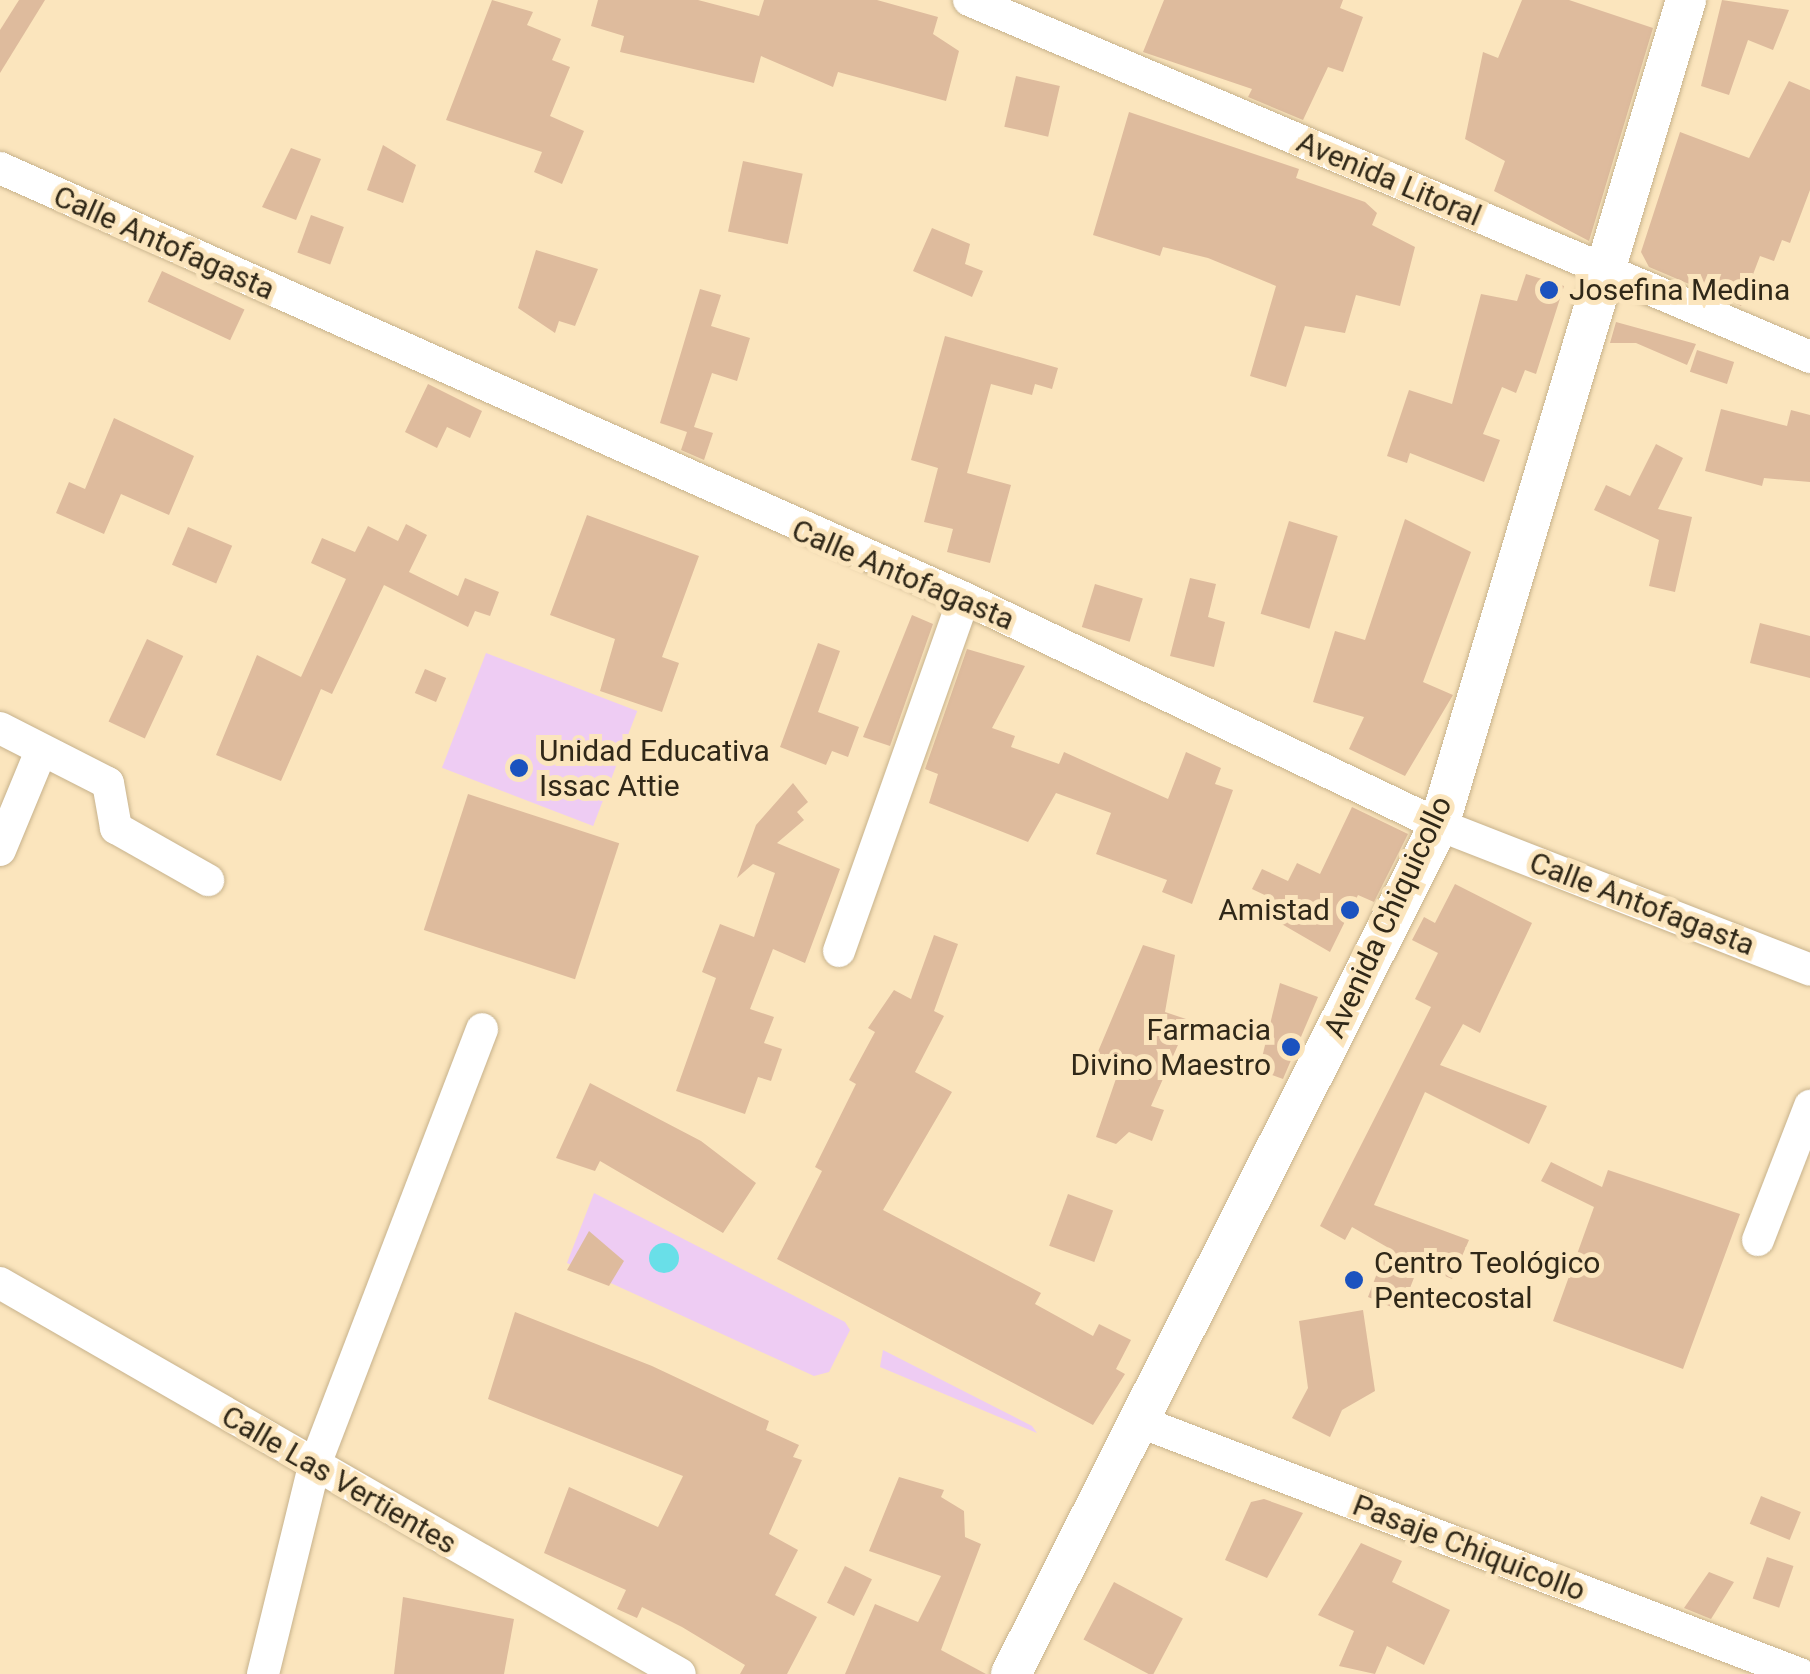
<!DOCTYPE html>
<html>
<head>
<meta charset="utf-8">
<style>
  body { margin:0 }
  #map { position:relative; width:1810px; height:1674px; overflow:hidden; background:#fbe5bd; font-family:Roboto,sans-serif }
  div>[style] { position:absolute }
  .green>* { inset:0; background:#eeccf3; transform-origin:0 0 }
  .water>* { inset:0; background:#69dfe8 }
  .round { border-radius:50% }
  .building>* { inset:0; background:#debb9d; transform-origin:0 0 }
  .roads { filter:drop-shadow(0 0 2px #c7b28c) drop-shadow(0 0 2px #c7b28c) }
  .minor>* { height:32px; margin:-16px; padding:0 16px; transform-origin:16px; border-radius:16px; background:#fff }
  .major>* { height:40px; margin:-20px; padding:0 20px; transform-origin:20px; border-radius:20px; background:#fff }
  .dots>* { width:28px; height:28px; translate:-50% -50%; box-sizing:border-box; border:5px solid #fbe5bd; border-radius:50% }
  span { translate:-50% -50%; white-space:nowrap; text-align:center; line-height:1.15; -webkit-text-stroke:10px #fbe5bd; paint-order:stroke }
  .street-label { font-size:30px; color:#302818 }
  .poi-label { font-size:30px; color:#302818 }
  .left { translate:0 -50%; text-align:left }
  .right { translate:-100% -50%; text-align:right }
</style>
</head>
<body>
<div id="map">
  <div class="green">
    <i style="left:486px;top:653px;width:162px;height:123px;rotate:21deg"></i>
    <i style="clip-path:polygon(594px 1193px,845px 1322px,850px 1330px,829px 1372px,814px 1376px,567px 1263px)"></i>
    <i style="clip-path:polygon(883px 1350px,1032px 1426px,1037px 1433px,880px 1367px)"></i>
  </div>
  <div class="water">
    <i class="round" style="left:649px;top:1243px;width:30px;height:30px"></i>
  </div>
  <div class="building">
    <i style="clip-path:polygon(19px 0,45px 0,0 73px,0 30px)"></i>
    <i style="clip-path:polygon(492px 0,533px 12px,527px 25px,561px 39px,552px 60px,570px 67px,550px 116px,584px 131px,562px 184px,534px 172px,542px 152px,446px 120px)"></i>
    <i style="clip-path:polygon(598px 0,698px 0,759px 16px,764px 0,877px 0,938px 17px,933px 34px,959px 51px,946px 101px,838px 72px,833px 87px,761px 56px,754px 83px,620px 52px,624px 36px,591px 26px)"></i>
    <i style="clip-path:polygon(1164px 0,1343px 0,1340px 8px,1363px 17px,1343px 72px,1328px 67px,1303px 120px,1248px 97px,1252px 89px,1143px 52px)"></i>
    <i style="clip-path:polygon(1522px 0,1569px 0,1653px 28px,1589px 241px,1494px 191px,1505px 161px,1465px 139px,1483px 52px,1498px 58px)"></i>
    <i style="clip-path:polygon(1722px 0,1789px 10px,1773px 50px,1748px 40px,1729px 95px,1701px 86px)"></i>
    <i style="left:1016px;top:76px;width:45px;height:52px;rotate:13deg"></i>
    <i style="clip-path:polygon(1789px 81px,1810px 90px,1810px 190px,1790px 243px,1782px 240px,1774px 261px,1760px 256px,1741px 306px,1649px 267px,1641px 252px,1680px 132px,1749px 158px)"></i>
    <i style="clip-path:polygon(1129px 112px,1299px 169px,1296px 178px,1365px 202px,1377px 213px,1372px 225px,1415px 247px,1400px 306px,1356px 295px,1345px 333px,1305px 326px,1286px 387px,1250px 376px,1276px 286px,1208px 258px,1163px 247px,1160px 256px,1093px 235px)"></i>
    <i style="clip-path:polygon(383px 145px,416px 165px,403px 203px,367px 190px)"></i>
    <i style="clip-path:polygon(291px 148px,321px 159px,296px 220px,262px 207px)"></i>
    <i style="left:743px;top:161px;width:61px;height:72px;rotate:12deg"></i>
    <i style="left:311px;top:215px;width:35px;height:40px;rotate:20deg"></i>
    <i style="clip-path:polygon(932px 228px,970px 244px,965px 264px,983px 271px,972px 297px,913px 271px)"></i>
    <i style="clip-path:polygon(536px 250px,598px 269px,575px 326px,559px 321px,555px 333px,518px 308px)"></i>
    <i style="left:162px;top:271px;width:91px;height:34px;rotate:25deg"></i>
    <i style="clip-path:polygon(1526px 274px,1564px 286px,1536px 374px,1525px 370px,1516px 393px,1502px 387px,1483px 434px,1500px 440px,1484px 482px,1410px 453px,1407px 463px,1387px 456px,1409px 390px,1452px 404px,1481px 294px,1517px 301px)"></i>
    <i style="clip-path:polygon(700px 289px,721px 295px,711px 326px,750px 338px,737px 381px,712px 373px,694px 427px,713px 433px,704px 460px,681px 450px,687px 432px,660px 423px)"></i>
    <i style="clip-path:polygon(1616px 322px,1696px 344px,1687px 365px,1636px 343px,1610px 343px)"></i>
    <i style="clip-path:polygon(945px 336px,1058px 368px,1052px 389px,1035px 384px,1032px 395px,991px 384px,967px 473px,1011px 485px,990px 563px,947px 552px,953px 529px,924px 522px,938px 468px,911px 460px)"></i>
    <i style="left:1697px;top:350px;width:39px;height:23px;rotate:18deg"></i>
    <i style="clip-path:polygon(428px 384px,482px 411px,470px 438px,447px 427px,437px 448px,405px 432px)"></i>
    <i style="clip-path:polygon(1721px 409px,1787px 426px,1791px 410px,1810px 415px,1810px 482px,1764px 478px,1762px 486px,1705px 471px)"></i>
    <i style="clip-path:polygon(114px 418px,194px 456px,169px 515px,121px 494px,104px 534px,56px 513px,69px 482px,85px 489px)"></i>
    <i style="clip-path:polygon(1656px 444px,1683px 458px,1658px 509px,1692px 517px,1675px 592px,1649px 586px,1659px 540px,1594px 510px,1606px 485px,1630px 496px)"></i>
    <i style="clip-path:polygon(587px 515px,699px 556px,662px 657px,679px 663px,662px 712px,600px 691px,615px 639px,550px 615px)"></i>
    <i style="clip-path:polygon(1405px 519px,1471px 552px,1423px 682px,1453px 695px,1405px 776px,1349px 749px,1364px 717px,1313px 702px,1335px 631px,1365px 640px)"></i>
    <i style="left:1289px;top:521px;width:51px;height:97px;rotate:17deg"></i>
    <i style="clip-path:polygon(406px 524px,427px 535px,409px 572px,458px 596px,465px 578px,499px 592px,490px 616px,475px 611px,468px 627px,384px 585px,332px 694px,321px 689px,281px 781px,216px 755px,257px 655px,301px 677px,346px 579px,311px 563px,322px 538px,355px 552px,368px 526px,398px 541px)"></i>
    <i style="left:188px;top:527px;width:48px;height:41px;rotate:23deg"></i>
    <i style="clip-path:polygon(1190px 578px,1216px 584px,1208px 617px,1225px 622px,1214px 667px,1170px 656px)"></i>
    <i style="left:1095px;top:584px;width:50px;height:45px;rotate:17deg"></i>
    <i style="clip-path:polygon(912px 615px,933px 624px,890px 746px,863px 737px)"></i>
    <i style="clip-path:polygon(1760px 623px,1810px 636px,1810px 678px,1750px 663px)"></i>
    <i style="left:147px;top:639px;width:40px;height:91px;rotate:25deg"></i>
    <i style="clip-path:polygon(818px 643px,840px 651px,818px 712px,859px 727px,848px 757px,832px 751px,826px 765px,780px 747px)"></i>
    <i style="clip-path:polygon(967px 649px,1025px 666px,992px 728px,1015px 736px,1011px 747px,1059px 764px,1064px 752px,1168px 799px,1186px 752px,1221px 768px,1215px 784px,1233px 790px,1192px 904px,1162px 892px,1167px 880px,1096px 854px,1111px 813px,1056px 793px,1028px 842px,929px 803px,938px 774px,925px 769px)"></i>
    <i style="left:425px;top:669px;width:23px;height:26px;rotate:23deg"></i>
    <i style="clip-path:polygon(793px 783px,808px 802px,797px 812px,804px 820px,777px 843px,840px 869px,805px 963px,773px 949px,750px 1009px,774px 1017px,764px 1043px,782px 1049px,771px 1081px,758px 1077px,745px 1114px,676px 1091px,716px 978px,702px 972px,720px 924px,754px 937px,775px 873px,753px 864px,737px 878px,756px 825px)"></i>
    <i style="left:468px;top:794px;width:159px;height:143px;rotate:18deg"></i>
    <i style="clip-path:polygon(1352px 807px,1408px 834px,1374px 902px,1358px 895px,1330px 952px,1268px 916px,1275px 900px,1252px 889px,1262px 869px,1288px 881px,1297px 863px,1320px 874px)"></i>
    <i style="clip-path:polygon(1455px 884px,1532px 923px,1480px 1033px,1463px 1024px,1440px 1065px,1547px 1106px,1529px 1144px,1425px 1092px,1374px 1205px,1469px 1240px,1452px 1279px,1419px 1265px,1401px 1311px,1368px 1297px,1387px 1247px,1352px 1227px,1345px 1240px,1320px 1226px,1431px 1007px,1415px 999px,1438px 953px,1412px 940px,1424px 917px,1435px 923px)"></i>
    <i style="clip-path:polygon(934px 935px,958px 944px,934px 1011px,944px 1016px,915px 1072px,952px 1092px,883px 1210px,1041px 1293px,1035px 1304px,1093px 1336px,1099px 1324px,1131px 1340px,1116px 1369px,1125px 1374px,1093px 1425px,777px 1259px,822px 1171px,815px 1167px,856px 1084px,849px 1080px,875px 1032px,868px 1028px,894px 990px,911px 999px)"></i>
    <i style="clip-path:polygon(1143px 945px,1175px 955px,1165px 1012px,1189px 1020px,1151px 1106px,1164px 1110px,1152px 1141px,1129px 1132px,1116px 1144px,1096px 1137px,1121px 1064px,1097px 1054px)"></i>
    <i style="clip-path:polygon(1280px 983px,1318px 997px,1283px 1079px,1259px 1070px)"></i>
    <i style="clip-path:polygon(590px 1083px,701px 1141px,756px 1183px,723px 1233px,600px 1161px,595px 1171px,556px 1158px)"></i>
    <i style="clip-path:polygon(1551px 1162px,1602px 1187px,1608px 1170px,1740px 1214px,1683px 1369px,1553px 1321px,1594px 1207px,1541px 1181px)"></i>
    <i style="left:1068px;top:1194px;width:48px;height:55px;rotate:20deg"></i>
    <i style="clip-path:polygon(589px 1231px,624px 1261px,609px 1286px,567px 1270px)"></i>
    <i style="clip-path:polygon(1363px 1310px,1375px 1391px,1342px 1410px,1330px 1437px,1292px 1418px,1308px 1388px,1299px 1321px)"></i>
    <i style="clip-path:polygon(515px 1312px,652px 1366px,769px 1421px,766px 1430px,799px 1445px,793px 1457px,802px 1460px,769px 1534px,798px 1550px,775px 1595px,817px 1617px,787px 1674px,740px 1674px,745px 1665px,682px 1627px,642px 1607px,637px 1618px,617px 1609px,626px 1590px,544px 1553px,569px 1487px,658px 1527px,683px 1476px,488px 1399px)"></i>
    <i style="clip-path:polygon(899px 1477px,944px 1490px,941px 1497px,964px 1511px,965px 1537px,981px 1544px,941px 1650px,986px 1674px,845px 1674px,875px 1604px,918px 1622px,941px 1576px,869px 1551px)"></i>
    <i style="left:1761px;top:1496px;width:43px;height:30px;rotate:22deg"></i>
    <i style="clip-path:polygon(1264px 1499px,1303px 1513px,1267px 1578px,1225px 1560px,1251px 1502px)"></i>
    <i style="clip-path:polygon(1361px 1543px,1402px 1561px,1392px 1582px,1450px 1610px,1424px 1665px,1387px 1646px,1375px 1674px,1339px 1666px,1354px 1631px,1318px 1615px)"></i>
    <i style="left:1767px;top:1557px;width:28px;height:44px;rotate:19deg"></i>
    <i style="left:845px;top:1566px;width:30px;height:41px;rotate:26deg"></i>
    <i style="clip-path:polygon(1709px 1572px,1734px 1582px,1711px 1619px,1684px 1608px)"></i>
    <i style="left:1114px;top:1582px;width:78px;height:65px;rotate:28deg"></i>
    <i style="clip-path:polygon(403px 1597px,514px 1619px,504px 1674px,394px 1674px)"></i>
  </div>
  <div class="roads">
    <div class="minor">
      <i style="left:969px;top:0;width:914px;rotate:23deg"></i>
      <i style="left:0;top:168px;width:1056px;rotate:24.04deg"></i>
      <i style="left:964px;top:598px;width:526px;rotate:25.54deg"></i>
      <i style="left:1439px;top:825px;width:398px;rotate:21.3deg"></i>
      <i style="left:0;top:728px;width:121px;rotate:27deg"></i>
      <i style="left:108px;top:783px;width:46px;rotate:79.9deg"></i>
      <i style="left:116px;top:828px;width:106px;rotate:29.5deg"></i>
      <i style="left:0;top:850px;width:107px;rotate:-67.5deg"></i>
      <i style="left:839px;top:951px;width:374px;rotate:-70.5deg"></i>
      <i style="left:1758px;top:1240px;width:144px;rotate:-68.8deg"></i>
      <i style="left:0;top:1283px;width:784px;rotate:29.9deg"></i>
      <i style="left:1138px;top:1421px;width:709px;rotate:20.92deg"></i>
      <i style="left:263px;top:1674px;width:213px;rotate:-76.2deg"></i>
      <i style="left:314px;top:1467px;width:469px;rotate:-69deg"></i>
    </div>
    <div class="major">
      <i style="left:1011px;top:1674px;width:951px;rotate:-63.25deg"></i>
      <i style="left:1439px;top:825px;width:861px;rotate:-73.33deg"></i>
    </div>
  </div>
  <div class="dots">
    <i style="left:1549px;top:290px;background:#1b52bf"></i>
    <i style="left:519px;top:768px;background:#1b52bf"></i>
    <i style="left:1350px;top:910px;background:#1b52bf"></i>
    <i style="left:1291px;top:1047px;background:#1b52bf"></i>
    <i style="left:1354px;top:1280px;background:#1b52bf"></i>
  </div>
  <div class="street-label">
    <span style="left:1389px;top:179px;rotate:23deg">Avenida Litoral</span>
    <span style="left:164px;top:243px;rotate:24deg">Calle Antofagasta</span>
    <span style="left:903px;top:575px;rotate:23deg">Calle Antofagasta</span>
    <span style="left:1642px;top:904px;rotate:21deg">Calle Antofagasta</span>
    <span style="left:1388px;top:917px;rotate:-65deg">Avenida Chiquicollo</span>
    <span style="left:339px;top:1480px;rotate:30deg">Calle Las Vertientes</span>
    <span style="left:1469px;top:1548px;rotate:21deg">Pasaje Chiquicollo</span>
  </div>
  <div class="poi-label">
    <span class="left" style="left:1569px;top:290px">Josefina Medina</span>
    <span class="left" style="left:539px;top:768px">Unidad Educativa<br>Issac Attie</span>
    <span class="right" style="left:1330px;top:910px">Amistad</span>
    <span class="right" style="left:1271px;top:1047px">Farmacia<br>Divino Maestro</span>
    <span class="left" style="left:1374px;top:1280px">Centro Teológico<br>Pentecostal</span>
  </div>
</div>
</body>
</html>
